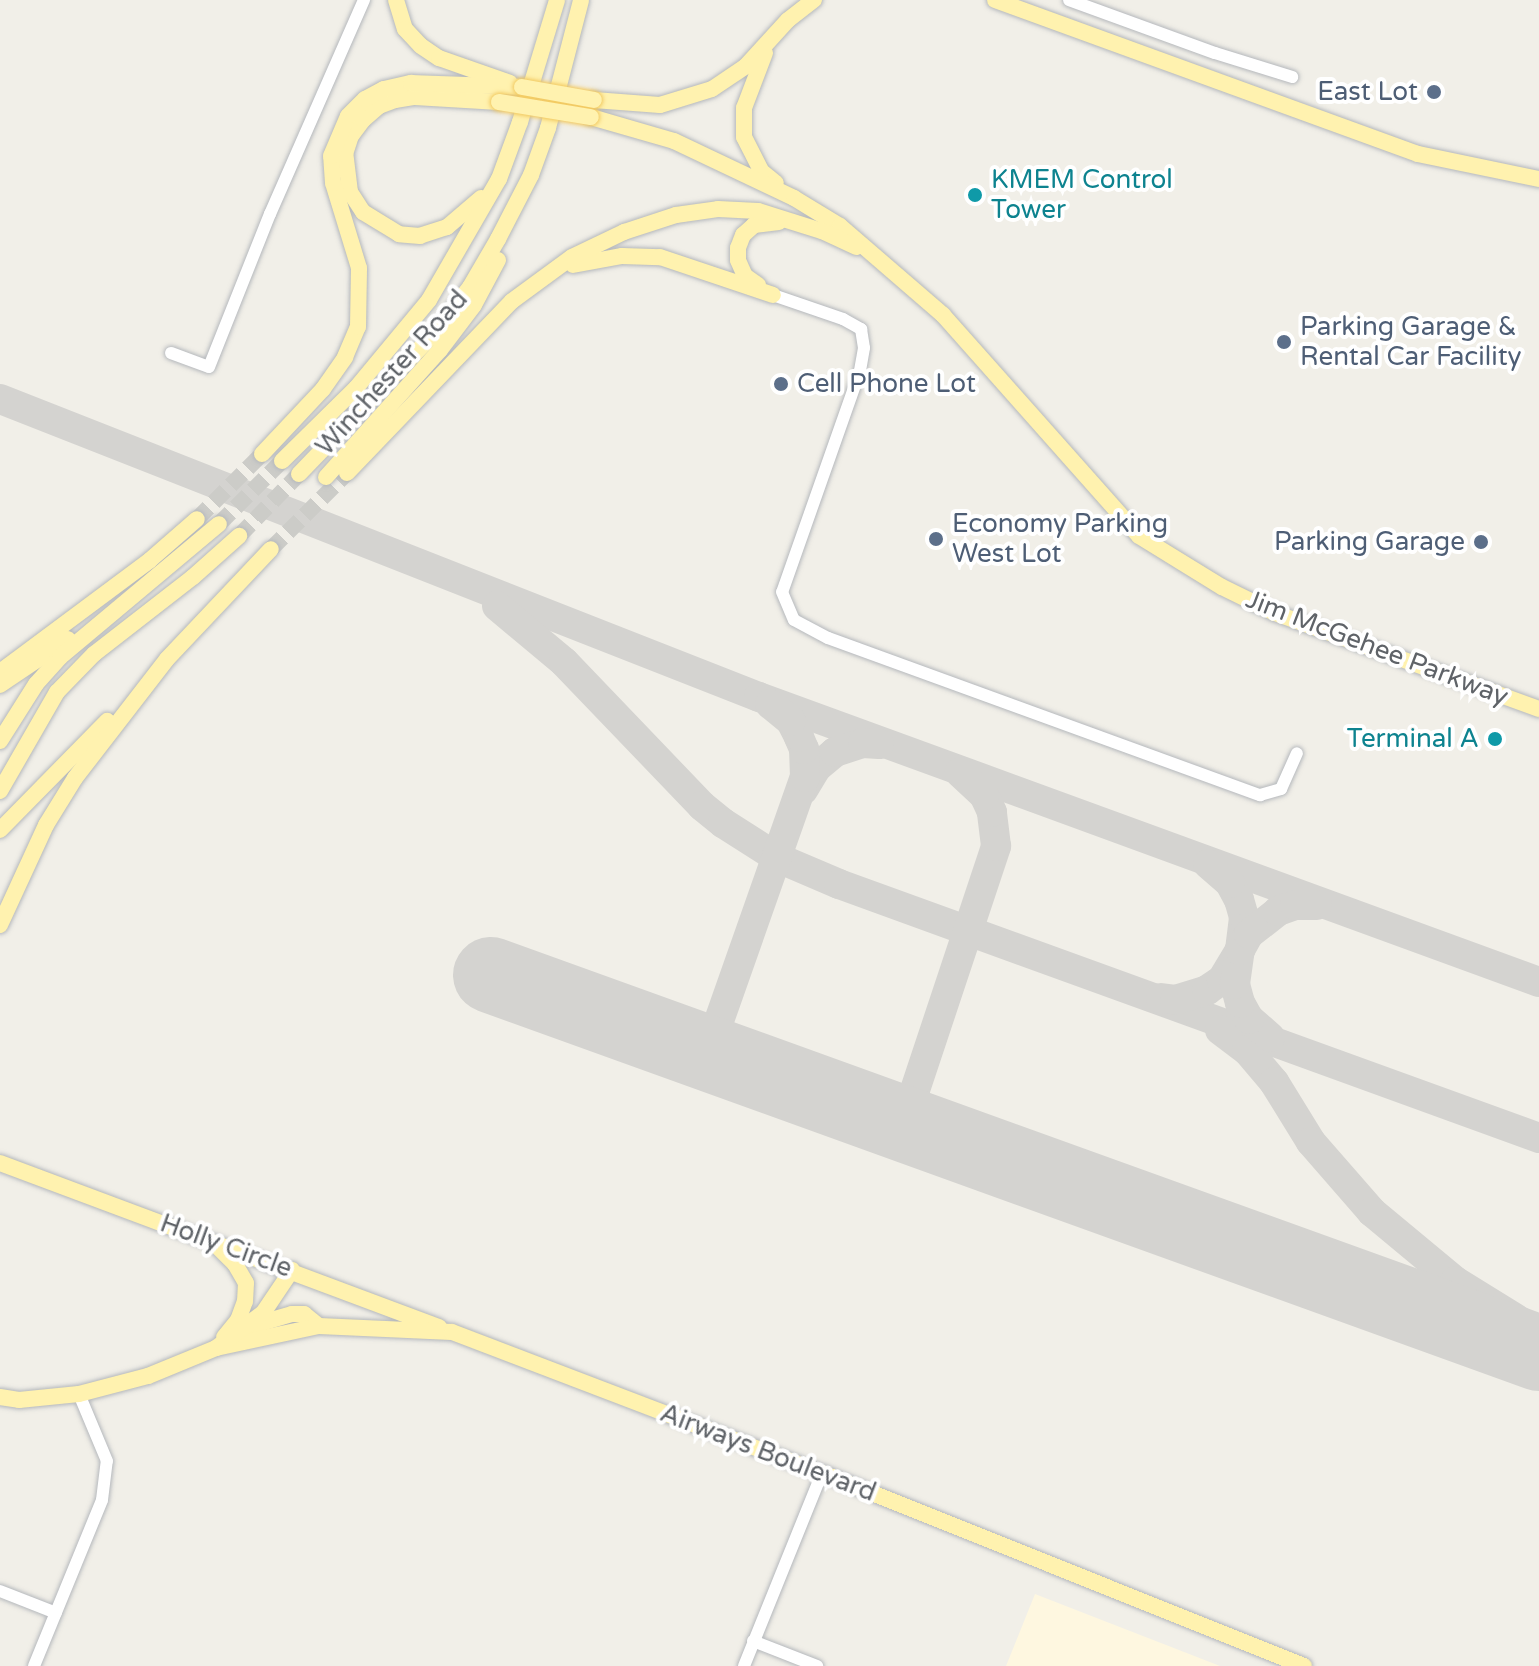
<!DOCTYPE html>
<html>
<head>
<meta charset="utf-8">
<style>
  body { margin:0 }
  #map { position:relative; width:1539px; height:1666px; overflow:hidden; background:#f1efe8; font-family:"Varela Round",sans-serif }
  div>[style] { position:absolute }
  .commercial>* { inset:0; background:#fef7e0 }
  .taxiway>* { height:30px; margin:-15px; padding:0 15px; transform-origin:15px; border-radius:15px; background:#d4d3d0 }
  .runway>* { height:76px; margin:-38px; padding:0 38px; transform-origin:38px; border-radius:38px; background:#d4d3d0 }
  .major-tunnel>* { height:16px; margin-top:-8px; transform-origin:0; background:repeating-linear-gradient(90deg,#ccccc8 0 16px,transparent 0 24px) }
  .roads { filter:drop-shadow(0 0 2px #b5b8bc) drop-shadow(0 0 2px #b5b8bc) }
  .minor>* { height:12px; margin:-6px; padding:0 6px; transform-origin:6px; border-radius:6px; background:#fff }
  .major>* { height:16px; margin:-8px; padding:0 8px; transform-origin:8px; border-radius:8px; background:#fff2af }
  .bridges { filter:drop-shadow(0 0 2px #f2c960) drop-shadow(0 0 2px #f2c960) }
  .major-bridge>* { height:16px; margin:-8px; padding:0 8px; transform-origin:8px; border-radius:8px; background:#fff2af }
  .dots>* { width:22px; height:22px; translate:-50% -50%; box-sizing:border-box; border:4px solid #fff; border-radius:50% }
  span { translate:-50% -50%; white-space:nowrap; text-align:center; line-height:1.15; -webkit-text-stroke:8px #fff; paint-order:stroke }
  .service-label { font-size:26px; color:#4e5e75 }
  .right { translate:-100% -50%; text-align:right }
  .left { translate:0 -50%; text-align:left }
  .culture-label { font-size:26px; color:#0d838f }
  .street-label { font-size:26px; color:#5f6368 }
</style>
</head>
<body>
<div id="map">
  <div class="commercial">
    <i style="clip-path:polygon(1035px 1594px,1220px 1666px,1006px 1666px)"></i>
  </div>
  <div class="taxiway">
    <i style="left:0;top:399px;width:815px;rotate:21.44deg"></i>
    <i style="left:759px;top:697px;width:830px;rotate:20.07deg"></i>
    <i style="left:497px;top:606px;width:87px;rotate:39.9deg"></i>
    <i style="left:564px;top:662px;width:199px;rotate:46.2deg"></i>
    <i style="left:702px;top:806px;width:27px;rotate:39deg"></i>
    <i style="left:723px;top:823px;width:65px;rotate:32.5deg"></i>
    <i style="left:778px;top:858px;width:66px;rotate:23.1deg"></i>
    <i style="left:839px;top:884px;width:745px;rotate:19.94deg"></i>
    <i style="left:803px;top:790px;width:26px;rotate:-59deg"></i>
    <i style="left:816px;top:768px;width:25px;rotate:-40deg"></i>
    <i style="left:835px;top:752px;width:29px;rotate:-18deg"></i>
    <i style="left:863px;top:743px;width:16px;rotate:4deg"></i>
    <i style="left:1161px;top:998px;width:14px;rotate:8deg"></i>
    <i style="left:1175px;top:1000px;width:34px;rotate:-17deg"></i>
    <i style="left:1207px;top:990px;width:18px;rotate:-34deg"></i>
    <i style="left:1222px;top:980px;width:35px;rotate:-59deg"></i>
    <i style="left:1240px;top:950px;width:33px;rotate:-83deg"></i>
    <i style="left:1244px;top:917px;width:18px;rotate:-106deg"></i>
    <i style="left:1239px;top:900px;width:19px;rotate:-118deg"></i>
    <i style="left:1230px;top:883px;width:29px;rotate:-139deg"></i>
    <i style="left:1220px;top:1030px;width:34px;rotate:37deg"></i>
    <i style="left:1247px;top:1050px;width:42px;rotate:49.8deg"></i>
    <i style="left:1274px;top:1082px;width:70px;rotate:58.3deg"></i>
    <i style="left:1311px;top:1142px;width:93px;rotate:48.9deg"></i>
    <i style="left:1372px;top:1212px;width:108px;rotate:39.7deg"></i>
    <i style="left:1455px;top:1281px;width:99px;rotate:31.8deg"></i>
    <i style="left:1270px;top:1037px;width:28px;rotate:-139deg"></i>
    <i style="left:1249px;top:1019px;width:18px;rotate:-119deg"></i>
    <i style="left:1240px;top:1003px;width:20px;rotate:-105deg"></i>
    <i style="left:1235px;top:984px;width:34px;rotate:-82deg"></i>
    <i style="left:1240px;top:950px;width:18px;rotate:-61deg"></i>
    <i style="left:1249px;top:934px;width:37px;rotate:-38deg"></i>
    <i style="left:1278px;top:911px;width:18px;rotate:-19deg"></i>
    <i style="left:1295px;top:905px;width:22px"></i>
    <i style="left:708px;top:1052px;width:292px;rotate:-70.6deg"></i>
    <i style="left:805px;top:777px;width:28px;rotate:-92deg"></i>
    <i style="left:804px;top:749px;width:13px;rotate:-113deg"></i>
    <i style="left:799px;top:737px;width:18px;rotate:-117deg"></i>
    <i style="left:791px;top:721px;width:27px;rotate:-141deg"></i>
    <i style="left:904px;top:1123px;width:292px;rotate:-71.6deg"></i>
    <i style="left:996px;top:846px;width:34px;rotate:-97deg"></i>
    <i style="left:992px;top:812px;width:19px;rotate:-115deg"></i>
    <i style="left:984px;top:795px;width:33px;rotate:-137deg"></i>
  </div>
  <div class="runway">
    <i style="left:491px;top:975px;width:1114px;rotate:19.83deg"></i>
  </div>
  <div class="major-tunnel">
    <i style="left:197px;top:519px;width:92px;rotate:-45deg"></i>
    <i style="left:219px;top:524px;width:89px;rotate:-45deg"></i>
    <i style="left:239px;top:536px;width:86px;rotate:-45.9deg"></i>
    <i style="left:271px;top:549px;width:107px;rotate:-45deg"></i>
  </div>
  <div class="roads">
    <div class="minor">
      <i style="left:1069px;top:0;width:155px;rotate:20deg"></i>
      <i style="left:1215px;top:53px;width:81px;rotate:17.3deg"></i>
      <i style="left:773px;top:295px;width:74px;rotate:18.9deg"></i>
      <i style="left:843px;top:319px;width:21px;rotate:29deg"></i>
      <i style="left:861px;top:329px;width:19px;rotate:81deg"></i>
      <i style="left:864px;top:348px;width:23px;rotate:100deg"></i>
      <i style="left:860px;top:371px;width:234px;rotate:109.4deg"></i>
      <i style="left:782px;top:592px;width:30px;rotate:67deg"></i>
      <i style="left:794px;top:620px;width:38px;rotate:28deg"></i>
      <i style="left:828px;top:638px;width:460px;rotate:20deg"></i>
      <i style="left:1260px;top:795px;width:22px;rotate:-16deg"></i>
      <i style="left:1281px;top:789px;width:39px;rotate:-66deg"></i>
      <i style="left:171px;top:353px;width:40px;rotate:20.2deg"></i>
      <i style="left:209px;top:367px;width:165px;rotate:-68.3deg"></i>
      <i style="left:270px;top:214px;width:234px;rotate:-66.3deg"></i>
      <i style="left:0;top:1591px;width:60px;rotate:21.4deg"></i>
      <i style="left:753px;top:1641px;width:69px;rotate:21.3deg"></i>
      <i style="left:34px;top:1666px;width:179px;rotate:-67.7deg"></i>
      <i style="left:102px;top:1500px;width:39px;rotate:-83deg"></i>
      <i style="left:107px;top:1461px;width:73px;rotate:-112.7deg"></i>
      <i style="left:744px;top:1666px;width:208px;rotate:-68deg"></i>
    </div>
    <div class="major">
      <i style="left:396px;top:0;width:30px;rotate:73deg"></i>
      <i style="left:405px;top:29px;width:23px;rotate:47deg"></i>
      <i style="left:421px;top:46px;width:22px;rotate:34deg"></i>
      <i style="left:439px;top:58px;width:75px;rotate:19.4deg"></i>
      <i style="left:995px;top:0;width:450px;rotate:20deg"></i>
      <i style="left:1418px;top:154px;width:124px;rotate:11.7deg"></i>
      <i style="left:765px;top:53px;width:59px;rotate:110.9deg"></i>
      <i style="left:744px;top:108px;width:29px;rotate:90deg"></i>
      <i style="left:744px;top:137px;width:38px;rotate:63deg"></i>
      <i style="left:761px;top:171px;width:19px;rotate:39deg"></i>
      <i style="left:594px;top:100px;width:66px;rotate:4.3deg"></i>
      <i style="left:660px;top:105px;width:54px;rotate:-17.1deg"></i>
      <i style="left:712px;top:89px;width:41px;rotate:-34.1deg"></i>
      <i style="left:746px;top:66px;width:62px;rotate:-47.6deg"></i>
      <i style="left:788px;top:20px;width:33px;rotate:-38deg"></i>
      <i style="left:591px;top:117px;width:86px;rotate:16.1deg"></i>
      <i style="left:674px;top:141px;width:133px;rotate:25.4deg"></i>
      <i style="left:794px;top:198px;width:54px;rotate:31.3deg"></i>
      <i style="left:840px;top:226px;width:136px;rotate:40.8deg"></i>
      <i style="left:943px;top:315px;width:295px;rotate:48.4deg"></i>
      <i style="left:1139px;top:536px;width:97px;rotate:31.6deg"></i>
      <i style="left:1222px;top:587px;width:59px;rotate:26.1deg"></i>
      <i style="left:1275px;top:613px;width:281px;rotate:20deg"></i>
      <i style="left:481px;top:198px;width:45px;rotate:139.5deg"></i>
      <i style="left:447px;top:227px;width:28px;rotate:162deg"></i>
      <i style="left:420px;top:236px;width:21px;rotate:-175deg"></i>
      <i style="left:399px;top:234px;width:42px;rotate:-148.6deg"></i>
      <i style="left:363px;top:212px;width:24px;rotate:-123deg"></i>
      <i style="left:350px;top:192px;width:38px;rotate:-97deg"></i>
      <i style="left:345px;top:154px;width:19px;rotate:-72deg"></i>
      <i style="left:351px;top:136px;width:20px;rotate:-53deg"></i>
      <i style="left:363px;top:120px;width:21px;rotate:-41deg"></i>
      <i style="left:379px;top:106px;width:17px;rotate:-21deg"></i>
      <i style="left:395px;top:100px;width:20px;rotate:-9deg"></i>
      <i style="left:415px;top:97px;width:84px;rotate:3.4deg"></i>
      <i style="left:573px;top:265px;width:50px;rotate:-10.4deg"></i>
      <i style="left:622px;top:256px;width:38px;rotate:2deg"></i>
      <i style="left:660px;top:257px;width:119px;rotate:18.6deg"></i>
      <i style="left:758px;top:285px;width:16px;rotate:-145deg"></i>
      <i style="left:745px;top:276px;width:17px;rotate:-114deg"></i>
      <i style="left:738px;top:260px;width:12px;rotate:-90deg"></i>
      <i style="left:738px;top:248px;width:14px;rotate:-69deg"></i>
      <i style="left:743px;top:235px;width:15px;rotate:-42deg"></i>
      <i style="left:754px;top:225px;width:25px;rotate:-7deg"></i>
      <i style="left:262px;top:454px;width:89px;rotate:-46.8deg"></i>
      <i style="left:323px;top:389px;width:39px;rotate:-55deg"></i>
      <i style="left:345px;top:357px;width:33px;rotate:-67deg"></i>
      <i style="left:358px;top:327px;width:59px;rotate:-89deg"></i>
      <i style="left:359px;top:268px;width:89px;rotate:-107deg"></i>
      <i style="left:333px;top:183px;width:27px;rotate:-94deg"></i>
      <i style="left:331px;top:156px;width:43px;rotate:-67deg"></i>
      <i style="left:348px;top:116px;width:24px;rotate:-45deg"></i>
      <i style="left:365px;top:99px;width:21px;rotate:-28deg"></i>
      <i style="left:384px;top:89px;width:28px;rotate:-13deg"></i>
      <i style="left:411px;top:83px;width:111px;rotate:2.1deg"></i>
      <i style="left:282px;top:461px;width:104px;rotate:-44.6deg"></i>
      <i style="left:356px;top:388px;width:114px;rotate:-50.3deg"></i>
      <i style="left:429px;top:300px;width:140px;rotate:-60deg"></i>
      <i style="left:499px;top:179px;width:61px;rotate:-69.8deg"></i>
      <i style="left:520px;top:122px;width:127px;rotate:-73.1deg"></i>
      <i style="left:347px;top:473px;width:238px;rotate:-46.2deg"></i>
      <i style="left:512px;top:301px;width:74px;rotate:-36.3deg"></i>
      <i style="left:572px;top:257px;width:58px;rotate:-25.7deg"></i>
      <i style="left:624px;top:232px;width:55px;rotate:-18.1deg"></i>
      <i style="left:676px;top:215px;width:42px;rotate:-8.1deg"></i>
      <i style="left:718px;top:209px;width:40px;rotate:2.9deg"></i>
      <i style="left:758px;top:211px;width:67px;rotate:17.4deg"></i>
      <i style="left:822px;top:231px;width:38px;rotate:25deg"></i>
      <i style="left:299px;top:474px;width:189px;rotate:-46.1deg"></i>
      <i style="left:430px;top:338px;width:65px;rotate:-51.9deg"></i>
      <i style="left:470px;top:287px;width:56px;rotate:-59.7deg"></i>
      <i style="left:498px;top:239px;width:72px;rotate:-62.7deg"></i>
      <i style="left:531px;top:175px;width:50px;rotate:-70.1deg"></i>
      <i style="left:548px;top:128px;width:132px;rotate:-75.5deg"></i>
      <i style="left:326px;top:477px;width:171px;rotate:-48.1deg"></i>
      <i style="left:440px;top:350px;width:56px;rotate:-52.9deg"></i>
      <i style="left:474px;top:305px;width:51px;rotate:-61.9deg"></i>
      <i style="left:0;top:672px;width:187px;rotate:-36.7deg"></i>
      <i style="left:150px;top:560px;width:62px;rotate:-41.1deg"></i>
      <i style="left:0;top:685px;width:82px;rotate:-34.1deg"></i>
      <i style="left:0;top:741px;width:67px;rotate:-57.7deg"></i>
      <i style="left:36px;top:684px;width:36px;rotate:-48deg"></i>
      <i style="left:60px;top:657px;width:207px;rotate:-39.9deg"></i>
      <i style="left:0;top:791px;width:114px;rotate:-60.1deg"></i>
      <i style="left:57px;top:692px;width:53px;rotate:-45.8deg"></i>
      <i style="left:94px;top:654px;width:125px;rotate:-37.9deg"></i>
      <i style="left:193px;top:577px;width:62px;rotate:-41.7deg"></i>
      <i style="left:0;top:830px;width:153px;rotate:-45.5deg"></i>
      <i style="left:0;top:925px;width:110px;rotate:-65.3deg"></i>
      <i style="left:46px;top:825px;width:55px;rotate:-58.3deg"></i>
      <i style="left:75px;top:778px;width:150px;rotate:-52.3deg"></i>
      <i style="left:167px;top:659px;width:151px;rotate:-46.6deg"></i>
      <i style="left:0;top:1163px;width:469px;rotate:20.5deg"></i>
      <i style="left:216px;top:1245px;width:27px;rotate:45deg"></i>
      <i style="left:235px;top:1264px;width:22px;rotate:60deg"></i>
      <i style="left:246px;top:1283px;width:18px;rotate:93deg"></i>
      <i style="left:245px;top:1301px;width:20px;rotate:110deg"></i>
      <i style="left:238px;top:1320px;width:22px;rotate:129deg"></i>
      <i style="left:251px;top:1326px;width:43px;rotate:-16.3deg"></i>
      <i style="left:292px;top:1314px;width:12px"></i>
      <i style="left:304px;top:1314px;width:19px;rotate:39deg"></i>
      <i style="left:216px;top:1348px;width:105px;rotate:-12.1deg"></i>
      <i style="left:319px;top:1326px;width:133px;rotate:2.6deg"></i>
      <i style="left:452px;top:1332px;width:396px;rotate:20.9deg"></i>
      <i style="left:822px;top:1473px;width:519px;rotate:21.82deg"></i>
      <i style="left:0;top:1397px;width:19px;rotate:9deg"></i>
      <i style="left:19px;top:1400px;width:60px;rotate:-5.7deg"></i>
      <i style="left:79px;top:1394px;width:71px;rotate:-14.6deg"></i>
      <i style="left:148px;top:1376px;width:74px;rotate:-22.4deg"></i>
      <i style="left:216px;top:1348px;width:59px;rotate:-36.7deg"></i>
      <i style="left:263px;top:1313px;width:52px;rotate:-56deg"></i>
    </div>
  </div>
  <div class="bridges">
    <div class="major-bridge">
      <i style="left:522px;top:87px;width:73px;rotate:10.2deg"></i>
      <i style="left:499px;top:102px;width:93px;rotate:9.3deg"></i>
    </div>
  </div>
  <div class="dots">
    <i style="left:1434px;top:92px;background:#5c6f8a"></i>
    <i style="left:975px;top:195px;background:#0f9aa8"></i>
    <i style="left:1284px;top:342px;background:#5c6f8a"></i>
    <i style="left:781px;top:384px;background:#5c6f8a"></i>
    <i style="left:936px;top:539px;background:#5c6f8a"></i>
    <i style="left:1481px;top:542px;background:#5c6f8a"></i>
    <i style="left:1495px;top:739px;background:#0f9aa8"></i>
  </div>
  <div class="service-label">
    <span class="right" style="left:1418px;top:92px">East Lot</span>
    <span class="left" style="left:1300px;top:342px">Parking Garage &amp;<br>Rental Car Facility</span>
    <span class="left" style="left:797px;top:384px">Cell Phone Lot</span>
    <span class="left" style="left:952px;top:539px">Economy Parking<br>West Lot</span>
    <span class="right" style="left:1465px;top:542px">Parking Garage</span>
  </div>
  <div class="culture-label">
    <span class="left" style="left:991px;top:195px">KMEM Control<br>Tower</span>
    <span class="right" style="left:1479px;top:739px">Terminal A</span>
  </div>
  <div class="street-label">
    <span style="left:392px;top:373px;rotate:-48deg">Winchester Road</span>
    <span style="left:1377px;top:648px;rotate:21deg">Jim McGehee Parkway</span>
    <span style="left:226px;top:1246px;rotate:20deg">Holly Circle</span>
    <span style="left:768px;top:1453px;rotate:21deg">Airways Boulevard</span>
  </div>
</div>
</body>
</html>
